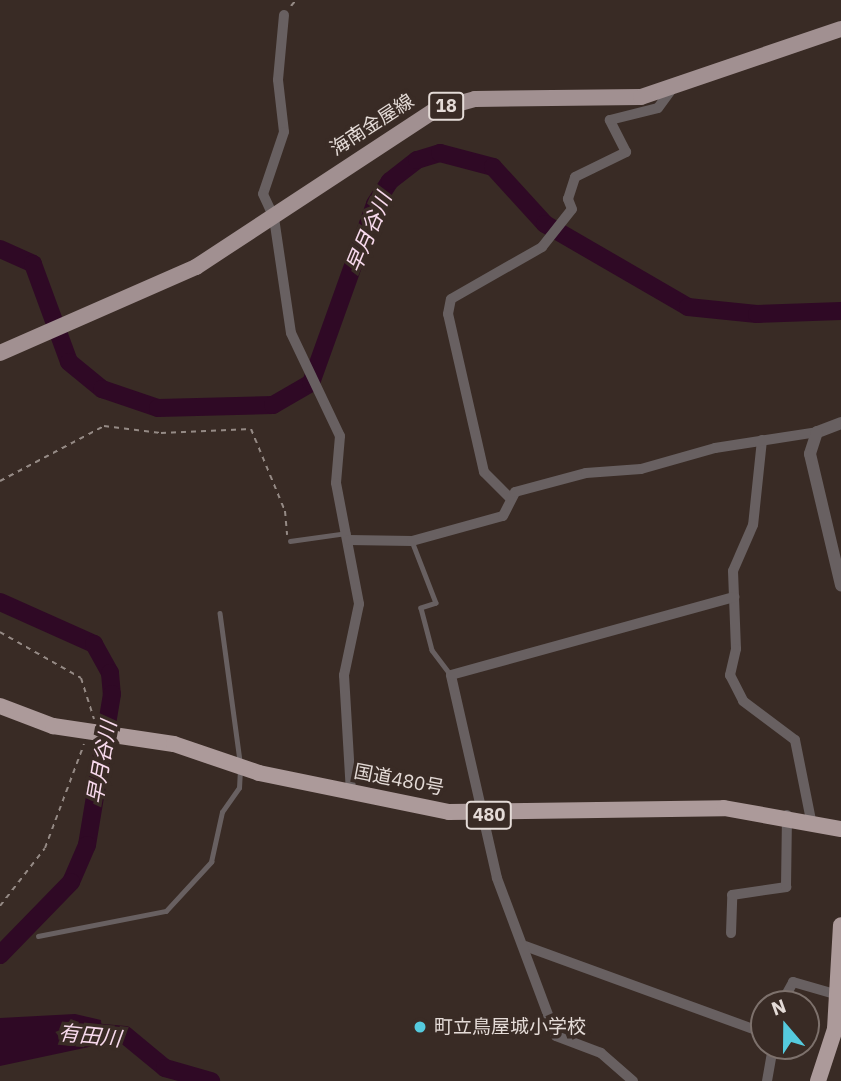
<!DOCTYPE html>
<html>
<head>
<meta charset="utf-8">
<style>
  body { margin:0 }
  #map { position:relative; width:841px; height:1081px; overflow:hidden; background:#392b25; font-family:"IBM Plex Sans","Noto Sans JP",sans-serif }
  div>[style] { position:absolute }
  .water>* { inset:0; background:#2f0925 }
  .river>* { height:18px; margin:-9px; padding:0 9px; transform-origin:9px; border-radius:9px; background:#2f0925 }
  .path>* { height:2px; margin-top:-1px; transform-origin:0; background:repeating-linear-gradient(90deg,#958a85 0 5px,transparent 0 10px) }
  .service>* { height:4.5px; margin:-2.25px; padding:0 2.25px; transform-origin:2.25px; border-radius:2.25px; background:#686061 }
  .minor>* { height:10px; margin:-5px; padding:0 5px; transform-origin:5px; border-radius:5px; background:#686061 }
  .tertiary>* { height:12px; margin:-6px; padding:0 6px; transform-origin:6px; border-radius:6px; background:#686061 }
  .primary>* { height:16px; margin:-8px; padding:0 8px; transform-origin:8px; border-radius:8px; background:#a19091 }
  .trunk>* { height:16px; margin:-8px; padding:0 8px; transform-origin:8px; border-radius:8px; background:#ac9a9a }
  .dots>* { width:19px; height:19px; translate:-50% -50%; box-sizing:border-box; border:4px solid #392b25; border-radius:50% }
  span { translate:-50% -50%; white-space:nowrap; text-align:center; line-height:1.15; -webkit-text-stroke:7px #392b25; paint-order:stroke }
  .shield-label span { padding:2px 5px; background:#392b25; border:2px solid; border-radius:5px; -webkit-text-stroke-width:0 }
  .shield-label { font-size:18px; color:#e4dbd7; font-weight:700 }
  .street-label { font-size:19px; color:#e4dbd7 }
  .poi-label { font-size:19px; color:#e4dbd7 }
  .left { translate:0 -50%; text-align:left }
  .water-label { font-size:21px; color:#f8daed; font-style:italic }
  .north { position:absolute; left:750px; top:990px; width:70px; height:70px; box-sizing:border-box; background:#392b25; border:2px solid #7d716c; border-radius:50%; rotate:340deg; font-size:19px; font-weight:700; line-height:28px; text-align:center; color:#e4dbd7 }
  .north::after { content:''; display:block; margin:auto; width:24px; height:32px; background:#55cade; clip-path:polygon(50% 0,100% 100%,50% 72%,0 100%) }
</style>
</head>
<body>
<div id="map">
  <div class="water">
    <i style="clip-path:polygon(75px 1014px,101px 1020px,103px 1044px,0 1066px,0 1018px)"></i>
  </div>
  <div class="river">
    <i style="left:0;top:249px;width:36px;rotate:24deg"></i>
    <i style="left:33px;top:264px;width:104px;rotate:69.8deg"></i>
    <i style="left:69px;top:362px;width:43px;rotate:39.3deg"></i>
    <i style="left:102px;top:389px;width:59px;rotate:18.7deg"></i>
    <i style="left:158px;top:408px;width:115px;rotate:-1.5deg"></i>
    <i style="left:273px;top:405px;width:44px;rotate:-30.1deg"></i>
    <i style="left:311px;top:383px;width:190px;rotate:-70.3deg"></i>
    <i style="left:375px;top:204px;width:27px;rotate:-57deg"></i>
    <i style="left:390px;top:181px;width:34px;rotate:-38deg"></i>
    <i style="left:417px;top:160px;width:24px;rotate:-17deg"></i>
    <i style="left:440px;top:153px;width:55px;rotate:14.8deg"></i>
    <i style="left:493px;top:167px;width:77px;rotate:47.6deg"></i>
    <i style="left:545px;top:224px;width:165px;rotate:30.1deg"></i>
    <i style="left:688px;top:307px;width:69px;rotate:5.8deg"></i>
    <i style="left:757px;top:314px;width:84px;rotate:-2deg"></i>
    <i style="left:0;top:602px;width:103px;rotate:24.1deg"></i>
    <i style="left:94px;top:644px;width:33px;rotate:61deg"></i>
    <i style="left:110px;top:673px;width:21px;rotate:85deg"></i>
    <i style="left:112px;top:694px;width:153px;rotate:99.4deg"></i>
    <i style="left:87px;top:845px;width:40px;rotate:113.4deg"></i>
    <i style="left:71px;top:882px;width:102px;rotate:134.2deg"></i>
    <i style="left:81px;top:1031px;width:44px;rotate:5.2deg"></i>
    <i style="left:125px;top:1035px;width:52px;rotate:39.5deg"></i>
    <i style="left:165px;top:1068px;width:48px;rotate:15.8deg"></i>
  </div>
  <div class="path">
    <i style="left:291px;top:6px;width:8px;rotate:-50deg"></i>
    <i style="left:0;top:481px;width:118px;rotate:-27.9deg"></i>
    <i style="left:104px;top:426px;width:57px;rotate:7deg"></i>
    <i style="left:161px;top:433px;width:90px;rotate:-2.5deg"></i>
    <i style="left:251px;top:429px;width:89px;rotate:67.5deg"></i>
    <i style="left:285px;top:511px;width:24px;rotate:85deg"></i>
    <i style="left:0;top:632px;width:93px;rotate:29.6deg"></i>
    <i style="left:81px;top:678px;width:43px;rotate:72.4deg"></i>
    <i style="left:0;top:906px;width:73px;rotate:-52.2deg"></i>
    <i style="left:45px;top:848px;width:111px;rotate:-69.4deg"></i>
  </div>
  <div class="service">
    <i style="left:290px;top:541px;width:58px;rotate:-8deg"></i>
    <i style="left:412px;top:541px;width:66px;rotate:68.8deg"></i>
    <i style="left:436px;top:603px;width:16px;rotate:162deg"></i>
    <i style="left:421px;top:608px;width:43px;rotate:75.3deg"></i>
    <i style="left:432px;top:650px;width:30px;rotate:53deg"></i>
    <i style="left:220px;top:613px;width:149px;rotate:82.3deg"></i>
    <i style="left:38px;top:936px;width:130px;rotate:-11.1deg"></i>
    <i style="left:166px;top:911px;width:67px;rotate:-47.4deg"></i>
    <i style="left:211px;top:862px;width:51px;rotate:-77.6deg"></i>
    <i style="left:222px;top:812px;width:29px;rotate:-55deg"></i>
    <i style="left:239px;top:788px;width:18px;rotate:-87deg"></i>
  </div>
  <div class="minor">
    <i style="left:284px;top:15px;width:65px;rotate:95.3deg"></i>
    <i style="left:278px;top:80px;width:52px;rotate:83.4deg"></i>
    <i style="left:284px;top:132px;width:65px;rotate:108.7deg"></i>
    <i style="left:263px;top:194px;width:26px;rotate:65deg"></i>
    <i style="left:274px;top:218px;width:116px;rotate:81.6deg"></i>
    <i style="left:291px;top:333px;width:114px;rotate:64.6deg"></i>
    <i style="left:340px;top:436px;width:47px;rotate:94.9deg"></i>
    <i style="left:336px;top:483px;width:123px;rotate:79.2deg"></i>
    <i style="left:359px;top:604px;width:73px;rotate:101.9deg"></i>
    <i style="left:344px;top:675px;width:118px;rotate:86.6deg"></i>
    <i style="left:762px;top:440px;width:85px;rotate:96deg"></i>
    <i style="left:753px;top:525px;width:50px;rotate:113.5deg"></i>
    <i style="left:733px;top:571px;width:78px;rotate:87.8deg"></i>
    <i style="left:736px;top:649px;width:27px;rotate:103deg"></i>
    <i style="left:730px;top:675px;width:29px;rotate:63deg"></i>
    <i style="left:743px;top:701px;width:65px;rotate:36.9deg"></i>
    <i style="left:795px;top:740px;width:82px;rotate:78.7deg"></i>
    <i style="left:509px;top:497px;width:35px;rotate:-135deg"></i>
    <i style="left:484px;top:472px;width:162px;rotate:-102.8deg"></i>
    <i style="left:448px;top:314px;width:15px;rotate:-79deg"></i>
    <i style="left:451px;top:299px;width:105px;rotate:-29.7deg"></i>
    <i style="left:542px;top:247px;width:48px;rotate:-51.7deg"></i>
    <i style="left:572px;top:209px;width:11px;rotate:-112deg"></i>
    <i style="left:568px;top:199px;width:23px;rotate:-72deg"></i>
    <i style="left:575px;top:177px;width:57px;rotate:-26.1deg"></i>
    <i style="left:626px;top:152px;width:36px;rotate:-117deg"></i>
    <i style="left:610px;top:120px;width:49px;rotate:-14deg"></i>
    <i style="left:658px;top:108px;width:22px;rotate:-54deg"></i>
    <i style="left:349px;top:540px;width:63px;rotate:0.9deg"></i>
    <i style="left:412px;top:541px;width:94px;rotate:-15.4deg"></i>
    <i style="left:503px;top:516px;width:27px;rotate:-63deg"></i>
    <i style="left:515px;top:492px;width:73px;rotate:-15deg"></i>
    <i style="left:586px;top:473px;width:55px;rotate:-4.2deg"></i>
    <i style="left:641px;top:469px;width:77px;rotate:-15.8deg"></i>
    <i style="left:715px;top:448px;width:103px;rotate:-8.9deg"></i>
    <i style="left:731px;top:933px;width:38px;rotate:-88deg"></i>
    <i style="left:732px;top:895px;width:55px;rotate:-8.4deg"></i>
    <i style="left:786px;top:887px;width:72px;rotate:-89.2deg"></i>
    <i style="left:525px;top:946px;width:254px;rotate:20deg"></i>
    <i style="left:781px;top:1004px;width:25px;rotate:-61deg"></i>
    <i style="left:793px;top:982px;width:47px;rotate:16.1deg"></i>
    <i style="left:633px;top:1081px;width:43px;rotate:-138.8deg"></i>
    <i style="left:601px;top:1053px;width:48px;rotate:-159.3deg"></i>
    <i style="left:556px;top:1036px;width:169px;rotate:-110.5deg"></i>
    <i style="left:497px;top:878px;width:208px;rotate:-102.8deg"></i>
    <i style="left:451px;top:675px;width:294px;rotate:-15.4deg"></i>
    <i style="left:767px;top:1081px;width:36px;rotate:-80deg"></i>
  </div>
  <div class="tertiary">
    <i style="left:841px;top:423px;width:26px;rotate:159deg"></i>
    <i style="left:817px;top:432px;width:23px;rotate:108deg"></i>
    <i style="left:810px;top:454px;width:135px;rotate:76.7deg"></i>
  </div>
  <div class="primary">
    <i style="left:0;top:353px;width:214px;rotate:-23.7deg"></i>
    <i style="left:196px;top:267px;width:286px;rotate:-33.3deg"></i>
    <i style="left:435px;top:110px;width:41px;rotate:-15.4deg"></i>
    <i style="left:475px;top:99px;width:166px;rotate:-0.7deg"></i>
    <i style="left:641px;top:97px;width:211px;rotate:-18.8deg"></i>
  </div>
  <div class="trunk">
    <i style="left:0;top:706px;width:57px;rotate:20.7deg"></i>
    <i style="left:53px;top:726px;width:122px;rotate:8.5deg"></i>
    <i style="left:174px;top:744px;width:90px;rotate:18.8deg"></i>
    <i style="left:259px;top:773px;width:194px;rotate:11.6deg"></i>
    <i style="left:449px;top:812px;width:275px;rotate:-0.8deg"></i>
    <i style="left:724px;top:808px;width:119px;rotate:10.2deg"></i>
    <i style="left:818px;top:1081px;width:55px;rotate:-71.9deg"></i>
    <i style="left:835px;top:1029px;width:104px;rotate:-86.7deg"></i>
  </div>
  <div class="dots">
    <i style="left:420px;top:1027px;background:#55cade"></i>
  </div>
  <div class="shield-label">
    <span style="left:446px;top:106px">18</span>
    <span style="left:489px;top:815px">480</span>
  </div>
  <div class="street-label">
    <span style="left:372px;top:125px;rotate:-33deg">海南金屋線</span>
    <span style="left:399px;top:780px;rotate:11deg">国道480号</span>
  </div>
  <div class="poi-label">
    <span class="left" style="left:434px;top:1027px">町立鳥屋城小学校</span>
  </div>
  <div class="water-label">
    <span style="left:368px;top:232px;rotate:-67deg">早月谷川</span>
    <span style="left:101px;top:762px;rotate:-80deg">早月谷川</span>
    <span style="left:90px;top:1035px;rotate:6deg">有田川</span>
  </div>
  <div class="north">N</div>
</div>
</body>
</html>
